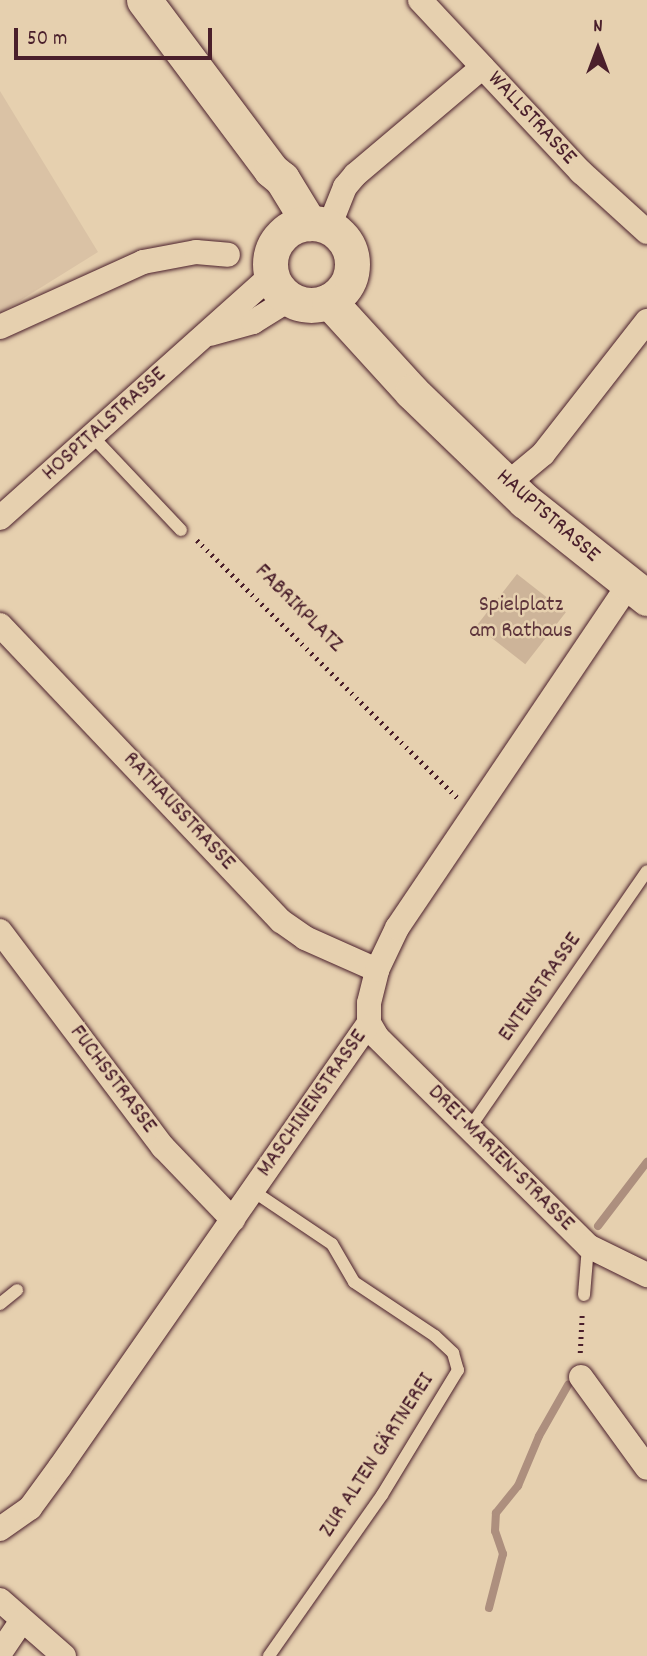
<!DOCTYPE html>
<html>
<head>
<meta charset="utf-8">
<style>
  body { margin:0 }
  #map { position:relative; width:647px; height:1656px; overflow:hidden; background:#e6d0af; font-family:Dekko,sans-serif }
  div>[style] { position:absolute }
  .built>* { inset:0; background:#dac2a5 }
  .green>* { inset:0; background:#cdb499; transform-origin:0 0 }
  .stream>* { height:8px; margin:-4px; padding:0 4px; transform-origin:4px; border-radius:4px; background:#ad8f7e }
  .path>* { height:4.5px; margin-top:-2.25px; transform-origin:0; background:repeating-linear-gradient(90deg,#4a1f2b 0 2px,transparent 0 7px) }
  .roads { filter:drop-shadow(0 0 2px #4a1f2b) drop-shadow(0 0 2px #4a1f2b) }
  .lane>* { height:12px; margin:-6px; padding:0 6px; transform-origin:6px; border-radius:6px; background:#e6d0af }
  .street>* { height:24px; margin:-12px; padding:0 12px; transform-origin:12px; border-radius:12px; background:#e6d0af }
  .secondary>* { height:35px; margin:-17.5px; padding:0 17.5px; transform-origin:17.5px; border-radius:17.5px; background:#e6d0af }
  .secondary>.ring { margin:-17.5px; padding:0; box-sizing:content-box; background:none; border:35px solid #e6d0af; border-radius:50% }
  span { translate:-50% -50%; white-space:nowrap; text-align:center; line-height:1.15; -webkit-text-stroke:5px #e6d0af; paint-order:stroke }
  .street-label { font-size:23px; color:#4a1f2b }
  .park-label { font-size:23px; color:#5e353c }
  .north { position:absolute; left:563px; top:14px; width:70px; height:70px; -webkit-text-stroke:5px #e6d0af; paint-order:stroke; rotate:0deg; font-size:19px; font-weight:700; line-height:28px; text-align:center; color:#4a1f2b }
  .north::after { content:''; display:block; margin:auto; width:24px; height:32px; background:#4a1f2b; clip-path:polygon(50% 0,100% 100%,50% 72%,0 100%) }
  .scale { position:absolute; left:14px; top:28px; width:198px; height:32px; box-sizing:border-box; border:4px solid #4a1f2b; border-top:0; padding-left:9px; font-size:21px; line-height:24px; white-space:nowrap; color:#4a1f2b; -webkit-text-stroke:5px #e6d0af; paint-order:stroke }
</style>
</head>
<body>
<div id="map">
  <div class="built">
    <i style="clip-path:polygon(0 91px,98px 252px,0 313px)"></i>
  </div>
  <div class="green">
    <i style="left:517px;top:574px;width:62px;height:66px;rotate:38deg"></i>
  </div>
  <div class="stream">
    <i style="left:598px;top:1226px;width:81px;rotate:-52.6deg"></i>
    <i style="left:489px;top:1608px;width:56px;rotate:-75.5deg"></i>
    <i style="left:503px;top:1554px;width:24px;rotate:-109deg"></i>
    <i style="left:495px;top:1531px;width:18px;rotate:-87deg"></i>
    <i style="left:496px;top:1513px;width:35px;rotate:-51deg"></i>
    <i style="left:518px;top:1486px;width:54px;rotate:-67.2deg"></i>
    <i style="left:539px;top:1436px;width:59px;rotate:-60.4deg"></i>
  </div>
  <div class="path">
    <i style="left:197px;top:540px;width:366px;rotate:44.7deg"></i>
    <i style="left:580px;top:1353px;width:40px;rotate:-87.1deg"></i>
  </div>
  <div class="roads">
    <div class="lane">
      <i style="left:93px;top:437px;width:128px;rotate:46.6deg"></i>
      <i style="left:469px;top:1129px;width:313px;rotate:-55.4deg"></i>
      <i style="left:253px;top:1191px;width:95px;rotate:33.9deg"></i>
      <i style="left:332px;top:1244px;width:44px;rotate:59.9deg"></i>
      <i style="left:354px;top:1282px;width:97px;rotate:33.7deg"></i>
      <i style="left:435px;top:1336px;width:25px;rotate:43deg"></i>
      <i style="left:453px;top:1353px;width:18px;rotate:74deg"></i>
      <i style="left:458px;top:1370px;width:146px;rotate:121.3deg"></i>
      <i style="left:382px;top:1495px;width:197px;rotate:125.1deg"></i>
      <i style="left:584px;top:1295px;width:49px;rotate:-85.3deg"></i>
      <i style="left:0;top:1304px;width:22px;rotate:-39deg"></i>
    </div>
    <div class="street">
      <i style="left:420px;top:0;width:236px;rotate:46.9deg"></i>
      <i style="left:581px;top:172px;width:89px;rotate:42.3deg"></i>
      <i style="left:329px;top:227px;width:43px;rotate:-68.2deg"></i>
      <i style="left:345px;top:187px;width:16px;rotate:-50deg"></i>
      <i style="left:355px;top:175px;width:167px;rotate:-40.2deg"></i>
      <i style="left:0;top:327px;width:157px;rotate:-24.4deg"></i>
      <i style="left:143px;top:262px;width:54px;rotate:-10.7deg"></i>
      <i style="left:196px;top:252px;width:32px;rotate:5deg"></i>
      <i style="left:210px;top:334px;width:45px;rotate:-15.6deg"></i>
      <i style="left:253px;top:322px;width:44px;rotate:-31.9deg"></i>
      <i style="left:507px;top:484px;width:47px;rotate:-39.8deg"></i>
      <i style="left:543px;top:454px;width:169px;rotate:-52deg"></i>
      <i style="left:0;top:518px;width:365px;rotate:-41.8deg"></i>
      <i style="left:0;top:625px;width:408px;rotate:46.5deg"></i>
      <i style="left:281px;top:921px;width:29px;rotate:35deg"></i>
      <i style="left:305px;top:938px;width:79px;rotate:24deg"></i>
      <i style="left:0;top:931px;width:271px;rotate:53deg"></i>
      <i style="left:163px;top:1147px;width:101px;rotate:46.2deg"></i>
      <i style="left:369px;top:1023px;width:16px;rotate:60deg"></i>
      <i style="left:377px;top:1037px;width:297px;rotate:44.7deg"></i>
      <i style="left:588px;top:1246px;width:66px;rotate:26.2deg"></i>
      <i style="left:581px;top:1377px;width:112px;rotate:54deg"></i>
      <i style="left:0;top:1529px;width:37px;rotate:-35deg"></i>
      <i style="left:30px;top:1508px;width:51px;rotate:-53.8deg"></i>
      <i style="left:60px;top:1467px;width:541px;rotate:-55.16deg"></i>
      <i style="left:369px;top:1023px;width:20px;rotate:-90deg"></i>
      <i style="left:369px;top:1003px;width:34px;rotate:-76deg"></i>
      <i style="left:377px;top:970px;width:47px;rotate:-64.5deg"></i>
      <i style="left:397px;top:928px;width:415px;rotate:-56deg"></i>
      <i style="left:0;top:1600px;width:85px;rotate:41.2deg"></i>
      <i style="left:0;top:1653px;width:37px;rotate:-56deg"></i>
    </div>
    <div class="secondary">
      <i style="left:144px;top:0;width:212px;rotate:53.2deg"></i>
      <i style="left:271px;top:170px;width:14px;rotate:39deg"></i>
      <i style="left:282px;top:179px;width:52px;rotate:58.5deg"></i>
      <i class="ring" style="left:270px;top:223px;width:47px;height:47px"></i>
      <i style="left:329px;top:301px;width:123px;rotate:47.6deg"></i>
      <i style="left:412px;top:392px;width:157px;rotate:44deg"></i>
      <i style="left:525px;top:501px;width:156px;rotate:38.5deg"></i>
    </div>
  </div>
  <div class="street-label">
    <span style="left:531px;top:119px;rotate:47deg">WALLSTRASSE</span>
    <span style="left:105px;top:425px;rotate:-42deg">HOSPITALSTRASSE</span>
    <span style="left:547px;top:517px;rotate:41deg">HAUPTSTRASSE</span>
    <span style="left:298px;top:609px;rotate:45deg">FABRIKPLATZ</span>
    <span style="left:178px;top:812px;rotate:47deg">RATHAUSSTRASSE</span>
    <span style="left:541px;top:988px;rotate:-55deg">ENTENSTRASSE</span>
    <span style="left:112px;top:1080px;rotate:53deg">FUCHSSTRASSE</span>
    <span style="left:313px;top:1104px;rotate:-55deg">MASCHINENSTRASSE</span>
    <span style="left:500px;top:1159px;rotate:45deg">DREI-MARIEN-STRASSE</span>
    <span style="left:378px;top:1456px;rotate:-57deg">ZUR ALTEN GÄRTNEREI</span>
  </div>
  <div class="park-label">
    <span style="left:521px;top:619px">Spielplatz<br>am Rathaus</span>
  </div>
  <div class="north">N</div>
  <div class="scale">50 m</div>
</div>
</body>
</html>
